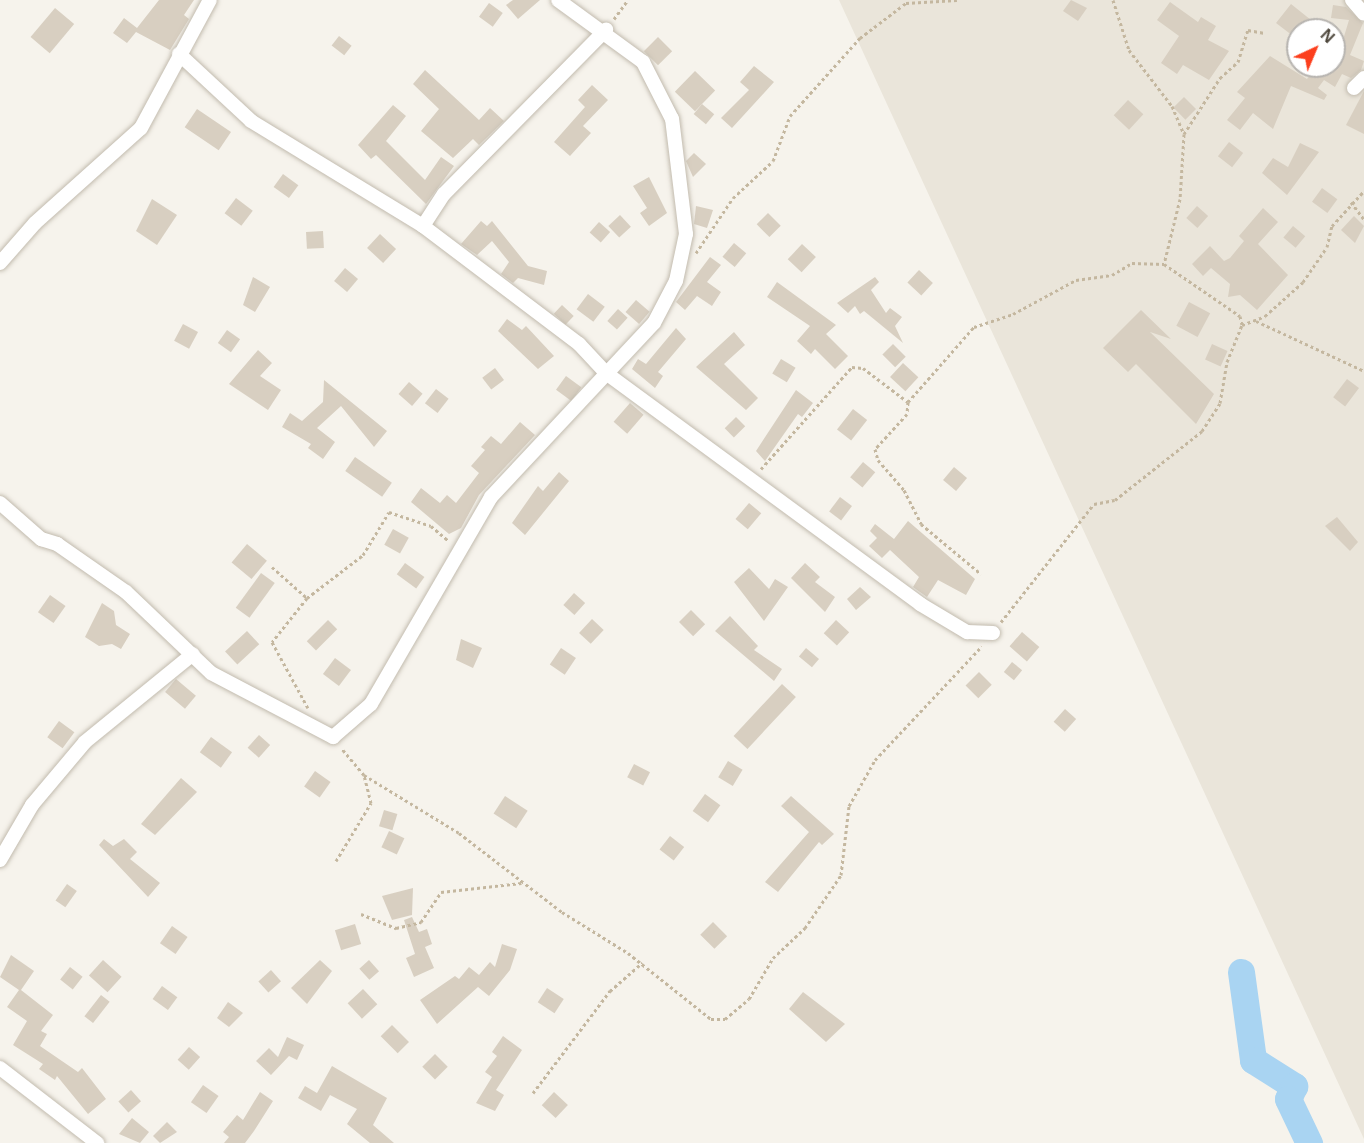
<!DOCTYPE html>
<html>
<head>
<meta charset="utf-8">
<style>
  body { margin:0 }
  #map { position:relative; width:1364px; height:1143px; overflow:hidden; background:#f6f3ec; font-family:Helvetica,sans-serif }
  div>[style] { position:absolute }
  .residential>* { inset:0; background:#eae5da }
  .river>* { height:27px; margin:-13.5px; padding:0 13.5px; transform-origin:13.5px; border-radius:13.5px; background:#a9d4f2 }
  .building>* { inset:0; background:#d8cfc1; transform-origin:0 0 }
  .path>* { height:3px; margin-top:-1.5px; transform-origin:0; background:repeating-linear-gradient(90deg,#c4b79f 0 3px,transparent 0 6px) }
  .roads { filter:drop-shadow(0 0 2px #c2bbae) drop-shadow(0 0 2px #c2bbae) }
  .minor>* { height:14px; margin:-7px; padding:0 7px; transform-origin:7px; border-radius:7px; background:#fff }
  span { translate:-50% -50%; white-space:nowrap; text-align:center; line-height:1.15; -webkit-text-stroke:4.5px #fff; paint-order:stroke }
  .north { position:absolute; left:1286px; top:18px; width:60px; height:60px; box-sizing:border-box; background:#fff; border:2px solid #b7b4b0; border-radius:50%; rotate:44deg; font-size:16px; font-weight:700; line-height:24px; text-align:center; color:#4b4439 }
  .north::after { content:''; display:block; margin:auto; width:21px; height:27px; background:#fc3f1d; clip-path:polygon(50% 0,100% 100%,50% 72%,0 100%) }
</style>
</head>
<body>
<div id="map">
  <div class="residential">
    <i style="clip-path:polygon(evenodd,839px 0,1364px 0,1364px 1139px,839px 0,1298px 30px,1334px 30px,1334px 66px,1298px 66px,1298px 30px)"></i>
  </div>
  <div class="river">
    <i style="left:1241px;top:972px;width:89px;rotate:82.2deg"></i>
    <i style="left:1253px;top:1060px;width:49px;rotate:32.4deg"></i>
    <i style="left:1294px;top:1086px;width:14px;rotate:115deg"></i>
    <i style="left:1288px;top:1099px;width:49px;rotate:64.5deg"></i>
  </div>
  <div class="building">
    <i style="clip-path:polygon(159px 0,194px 0,184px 15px,189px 19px,170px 50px,136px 32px,127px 43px,113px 33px,124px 18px,137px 28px)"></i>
    <i style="clip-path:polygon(513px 0,540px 0,518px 19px,506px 5px)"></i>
    <i style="clip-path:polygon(1071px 0,1087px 8px,1078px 21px,1063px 11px)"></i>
    <i style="clip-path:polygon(1170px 2px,1198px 22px,1201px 17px,1216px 26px,1208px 40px,1229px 51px,1209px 80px,1183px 65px,1177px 74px,1161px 63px,1179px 36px,1157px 20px)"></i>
    <i style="left:489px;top:3px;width:17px;height:17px;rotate:36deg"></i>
    <i style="clip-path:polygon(1291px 4px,1311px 20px,1298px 30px,1297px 39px,1276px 23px)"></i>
    <i style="clip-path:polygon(1333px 5px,1346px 7px,1363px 23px,1350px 55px,1364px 61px,1361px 70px,1351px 78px,1342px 74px,1335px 87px,1324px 80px,1318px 88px,1327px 95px,1324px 100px,1291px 86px,1273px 129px,1253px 113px,1240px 130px,1227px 120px,1245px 98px,1237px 92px,1270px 56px,1307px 79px,1316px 66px,1335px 66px,1349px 20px,1331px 18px)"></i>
    <i style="left:55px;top:8px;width:25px;height:38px;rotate:40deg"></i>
    <i style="left:339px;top:36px;width:16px;height:12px;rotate:38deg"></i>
    <i style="left:658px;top:37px;width:20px;height:20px;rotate:45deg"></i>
    <i style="clip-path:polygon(754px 66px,774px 82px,732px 128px,721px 118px,749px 90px,740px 82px)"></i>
    <i style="clip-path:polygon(425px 70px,479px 120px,490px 108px,504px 121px,479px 145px,473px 139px,453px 158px,421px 131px,439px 109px,413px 84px)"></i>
    <i style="left:695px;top:71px;width:28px;height:29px;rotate:44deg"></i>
    <i style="clip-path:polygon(592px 85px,608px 100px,583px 126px,591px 133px,570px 156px,554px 142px,585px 107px,578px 100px)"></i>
    <i style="clip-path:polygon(1364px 91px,1364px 134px,1346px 125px)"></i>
    <i style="left:1184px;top:97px;width:17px;height:15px;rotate:45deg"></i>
    <i style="left:1128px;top:100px;width:21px;height:21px;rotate:43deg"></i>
    <i style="left:702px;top:104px;width:16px;height:13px;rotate:40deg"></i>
    <i style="clip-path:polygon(393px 105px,406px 116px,386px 141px,425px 180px,441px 157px,454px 166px,426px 204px,376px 155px,371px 159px,358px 145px)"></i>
    <i style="left:197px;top:109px;width:41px;height:22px;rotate:34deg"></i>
    <i style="left:1229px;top:142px;width:18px;height:18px;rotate:38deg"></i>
    <i style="clip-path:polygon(1300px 143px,1319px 152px,1287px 195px,1262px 173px,1273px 158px,1288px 167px)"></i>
    <i style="clip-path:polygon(694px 153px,706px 164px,693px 177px,686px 161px)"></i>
    <i style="left:283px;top:174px;width:19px;height:16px;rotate:36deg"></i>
    <i style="clip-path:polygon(649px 177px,667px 213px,649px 226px,640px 213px,647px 208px,633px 186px)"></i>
    <i style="left:1322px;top:188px;width:19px;height:17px;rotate:36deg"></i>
    <i style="left:236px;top:198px;width:21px;height:19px;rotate:37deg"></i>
    <i style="clip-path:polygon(152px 199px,177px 215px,157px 245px,136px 231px)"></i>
    <i style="clip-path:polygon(696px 206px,713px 210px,707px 228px,694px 224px)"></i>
    <i style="left:1197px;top:206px;width:15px;height:16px;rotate:42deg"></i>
    <i style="clip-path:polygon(1263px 208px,1278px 222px,1258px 244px,1288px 275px,1257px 310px,1240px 295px,1228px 297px,1230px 284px,1211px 268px,1203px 276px,1192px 264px,1210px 246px,1224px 261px,1230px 258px,1244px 241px,1239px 236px)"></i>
    <i style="left:768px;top:213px;width:18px;height:16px;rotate:45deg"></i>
    <i style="left:620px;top:215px;width:16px;height:16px;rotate:47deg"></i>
    <i style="clip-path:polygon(1354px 216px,1364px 226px,1355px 243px,1341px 230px)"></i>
    <i style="clip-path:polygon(481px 221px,487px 226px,492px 221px,528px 266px,547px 271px,544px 285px,518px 278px,513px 283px,501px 274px,509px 262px,492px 241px,477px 255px,461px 244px)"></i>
    <i style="left:599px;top:222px;width:15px;height:14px;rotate:42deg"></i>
    <i style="left:1293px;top:226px;width:16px;height:15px;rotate:40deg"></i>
    <i style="left:323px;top:231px;width:17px;height:17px;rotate:87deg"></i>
    <i style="left:380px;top:234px;width:22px;height:19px;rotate:43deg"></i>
    <i style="left:734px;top:243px;width:16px;height:18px;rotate:40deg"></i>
    <i style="left:802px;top:244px;width:19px;height:21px;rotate:43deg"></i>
    <i style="clip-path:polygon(710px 257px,721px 265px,707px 282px,721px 292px,712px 306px,697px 296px,685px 310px,676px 302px)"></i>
    <i style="left:345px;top:268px;width:17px;height:17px;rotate:40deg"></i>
    <i style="left:919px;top:270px;width:19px;height:17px;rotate:43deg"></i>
    <i style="clip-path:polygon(253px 277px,270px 287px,255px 312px,243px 305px)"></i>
    <i style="clip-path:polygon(875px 277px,879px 282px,871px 290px,886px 313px,890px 308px,902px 317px,895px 326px,903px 343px,864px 311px,860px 314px,855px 306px,848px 313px,837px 303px)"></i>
    <i style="clip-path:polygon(777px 282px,836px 325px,826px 334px,848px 356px,835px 369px,815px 349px,811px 354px,797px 341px,810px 326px,767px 297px)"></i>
    <i style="left:588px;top:294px;width:21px;height:19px;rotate:37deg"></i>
    <i style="left:636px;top:300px;width:18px;height:16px;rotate:41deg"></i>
    <i style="left:1189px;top:302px;width:24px;height:27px;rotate:28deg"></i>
    <i style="left:562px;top:305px;width:16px;height:12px;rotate:43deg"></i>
    <i style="left:618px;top:309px;width:13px;height:16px;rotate:42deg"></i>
    <i style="clip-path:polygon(1141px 310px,1171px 339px,1150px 332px,1214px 394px,1196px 424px,1136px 364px,1128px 372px,1103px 348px)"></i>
    <i style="clip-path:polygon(507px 319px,522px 330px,526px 326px,554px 356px,538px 369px,498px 331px)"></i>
    <i style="left:183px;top:324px;width:17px;height:19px;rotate:28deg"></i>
    <i style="clip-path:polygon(676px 328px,686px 339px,658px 372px,663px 376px,655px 388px,632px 369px,638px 359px,646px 364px)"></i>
    <i style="left:227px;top:330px;width:16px;height:16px;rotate:35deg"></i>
    <i style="clip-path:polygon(734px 332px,745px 345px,724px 364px,758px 398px,746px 410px,696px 367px)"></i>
    <i style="left:893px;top:344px;width:18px;height:15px;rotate:45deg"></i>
    <i style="left:1212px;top:344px;width:17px;height:17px;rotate:24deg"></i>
    <i style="clip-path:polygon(258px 350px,272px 363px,260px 376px,281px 390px,268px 410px,229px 384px)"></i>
    <i style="left:781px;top:359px;width:17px;height:17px;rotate:31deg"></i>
    <i style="left:903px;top:363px;width:21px;height:19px;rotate:43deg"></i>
    <i style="left:495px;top:368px;width:15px;height:16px;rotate:53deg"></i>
    <i style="left:566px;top:376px;width:19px;height:17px;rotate:36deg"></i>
    <i style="left:1347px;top:379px;width:15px;height:23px;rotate:37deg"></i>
    <i style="clip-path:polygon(324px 380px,387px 431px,374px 447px,341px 406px,317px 428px,335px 442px,323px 459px,308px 448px,311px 444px,282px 427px,290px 413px,302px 421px,323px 402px)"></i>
    <i style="left:409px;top:382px;width:18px;height:16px;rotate:41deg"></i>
    <i style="left:436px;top:389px;width:16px;height:18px;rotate:38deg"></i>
    <i style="clip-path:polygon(796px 390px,813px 403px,802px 417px,798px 414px,765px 461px,756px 451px)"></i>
    <i style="left:630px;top:403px;width:18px;height:25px;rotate:41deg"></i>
    <i style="left:853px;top:409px;width:18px;height:26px;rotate:38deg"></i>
    <i style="left:736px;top:417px;width:13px;height:16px;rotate:45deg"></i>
    <i style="clip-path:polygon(520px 422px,535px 435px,479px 495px,461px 528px,449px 534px,411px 502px,421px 488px,440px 503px,447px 495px,456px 503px,479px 473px,471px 466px,485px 450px,481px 447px,491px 436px,501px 444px)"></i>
    <i style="left:355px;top:457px;width:45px;height:17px;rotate:35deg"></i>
    <i style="left:863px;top:462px;width:16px;height:20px;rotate:40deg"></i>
    <i style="left:954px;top:467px;width:17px;height:17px;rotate:40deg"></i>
    <i style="clip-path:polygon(559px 472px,569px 481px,525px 535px,512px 523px,538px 486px,543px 491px)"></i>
    <i style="left:840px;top:497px;width:15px;height:18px;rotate:37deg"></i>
    <i style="left:749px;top:503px;width:16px;height:21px;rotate:40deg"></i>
    <i style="clip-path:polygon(1337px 517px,1358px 542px,1350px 551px,1325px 526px)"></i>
    <i style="clip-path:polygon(908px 521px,975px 579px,966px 595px,938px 580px,927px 597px,913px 587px,919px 577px,890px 550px,882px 558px,869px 546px,877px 538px,870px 531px,875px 524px,894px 539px)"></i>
    <i style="left:393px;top:529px;width:18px;height:18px;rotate:29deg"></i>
    <i style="left:247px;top:544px;width:26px;height:24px;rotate:40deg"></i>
    <i style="left:405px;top:563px;width:24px;height:14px;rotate:36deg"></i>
    <i style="clip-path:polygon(805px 563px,820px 577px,815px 582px,835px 597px,825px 612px,791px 578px)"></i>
    <i style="clip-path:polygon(749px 568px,769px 589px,775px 579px,788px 587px,764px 621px,734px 582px)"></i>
    <i style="left:261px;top:573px;width:17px;height:43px;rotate:36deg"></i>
    <i style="clip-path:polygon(860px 587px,871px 597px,856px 610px,847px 599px)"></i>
    <i style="left:574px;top:593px;width:15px;height:16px;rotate:42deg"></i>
    <i style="left:50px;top:595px;width:19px;height:21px;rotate:35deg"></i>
    <i style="clip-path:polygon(102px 603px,114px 611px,116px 625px,130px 634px,121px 649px,112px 644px,99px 646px,85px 637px)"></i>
    <i style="left:691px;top:610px;width:20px;height:17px;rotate:45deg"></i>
    <i style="clip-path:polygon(730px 616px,758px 646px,754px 650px,782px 669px,774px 681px,715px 631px)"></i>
    <i style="left:592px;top:619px;width:16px;height:19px;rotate:43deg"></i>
    <i style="left:328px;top:620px;width:13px;height:30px;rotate:45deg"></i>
    <i style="left:836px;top:620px;width:18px;height:18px;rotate:43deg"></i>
    <i style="left:247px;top:631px;width:18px;height:30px;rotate:47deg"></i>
    <i style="left:1022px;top:632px;width:23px;height:19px;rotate:41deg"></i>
    <i style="clip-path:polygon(461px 639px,482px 648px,473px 668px,456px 660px)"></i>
    <i style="left:561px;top:648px;width:18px;height:20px;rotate:34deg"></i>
    <i style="left:806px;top:648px;width:17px;height:11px;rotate:40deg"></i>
    <i style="left:335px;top:658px;width:20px;height:20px;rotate:37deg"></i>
    <i style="left:1012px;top:662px;width:13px;height:13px;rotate:39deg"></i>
    <i style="left:979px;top:672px;width:18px;height:19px;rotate:45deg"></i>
    <i style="left:176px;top:679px;width:26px;height:17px;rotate:40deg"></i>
    <i style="left:782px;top:684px;width:19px;height:71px;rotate:43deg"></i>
    <i style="left:1065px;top:709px;width:15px;height:17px;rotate:42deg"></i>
    <i style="left:59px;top:721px;width:19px;height:20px;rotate:36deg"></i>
    <i style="left:259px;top:735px;width:15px;height:17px;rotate:42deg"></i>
    <i style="left:211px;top:737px;width:26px;height:19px;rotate:36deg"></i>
    <i style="left:728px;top:761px;width:17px;height:19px;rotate:31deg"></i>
    <i style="left:634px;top:764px;width:18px;height:15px;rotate:27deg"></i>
    <i style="left:315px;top:771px;width:19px;height:19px;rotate:35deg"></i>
    <i style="clip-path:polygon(181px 778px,197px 792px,155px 835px,141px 824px)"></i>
    <i style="left:705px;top:794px;width:19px;height:21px;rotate:36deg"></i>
    <i style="left:505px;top:796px;width:27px;height:21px;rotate:33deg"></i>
    <i style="clip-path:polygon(791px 796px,834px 834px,822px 845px,819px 842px,778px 892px,765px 882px,809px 832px,781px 806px)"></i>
    <i style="left:384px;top:810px;width:14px;height:17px;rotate:17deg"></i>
    <i style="left:389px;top:831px;width:17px;height:18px;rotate:25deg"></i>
    <i style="left:670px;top:836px;width:18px;height:17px;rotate:38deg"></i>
    <i style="clip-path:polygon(104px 839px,113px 846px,124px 839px,137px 852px,130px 859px,160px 883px,148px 897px,99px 845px)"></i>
    <i style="left:67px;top:884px;width:12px;height:20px;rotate:35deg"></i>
    <i style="clip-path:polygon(413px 888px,412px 915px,392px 920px,382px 896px)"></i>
    <i style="clip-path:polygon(412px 917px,419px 932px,427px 929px,432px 944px,425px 947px,434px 968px,414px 977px,406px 958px,415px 954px,404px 920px)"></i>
    <i style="left:713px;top:922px;width:20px;height:18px;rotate:45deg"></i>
    <i style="left:355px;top:924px;width:21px;height:21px;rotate:73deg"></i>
    <i style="left:172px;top:926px;width:19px;height:21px;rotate:35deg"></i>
    <i style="clip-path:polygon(502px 944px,517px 949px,510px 970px,489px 996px,478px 987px,437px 1024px,420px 1000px,455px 976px,459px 979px,469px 967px,479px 975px,490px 962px,495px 967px)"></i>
    <i style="clip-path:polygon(11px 955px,34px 971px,21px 990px,53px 1015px,41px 1031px,47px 1034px,40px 1046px,78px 1072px,82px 1068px,106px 1099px,88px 1114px,57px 1076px,55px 1080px,39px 1069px,43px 1064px,13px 1045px,27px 1021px,7px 1007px,19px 990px,0 977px)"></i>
    <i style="left:103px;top:960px;width:25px;height:21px;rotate:42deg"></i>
    <i style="clip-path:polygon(320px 960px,332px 971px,307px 1004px,291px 988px)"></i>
    <i style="left:369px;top:960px;width:15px;height:13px;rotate:48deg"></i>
    <i style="left:70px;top:967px;width:16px;height:16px;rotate:38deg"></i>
    <i style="left:271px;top:970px;width:15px;height:17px;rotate:48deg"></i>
    <i style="left:162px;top:986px;width:19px;height:16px;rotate:36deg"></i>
    <i style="left:547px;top:988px;width:20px;height:17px;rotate:33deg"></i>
    <i style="left:363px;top:989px;width:21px;height:21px;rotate:47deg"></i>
    <i style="clip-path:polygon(803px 992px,845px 1024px,826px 1042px,789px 1009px)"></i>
    <i style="left:101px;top:995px;width:11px;height:27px;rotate:38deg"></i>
    <i style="clip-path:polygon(228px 1002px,243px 1013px,229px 1027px,217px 1018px)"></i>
    <i style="left:392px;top:1025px;width:24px;height:16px;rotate:45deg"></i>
    <i style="clip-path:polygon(503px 1036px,522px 1050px,496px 1090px,504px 1095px,495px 1111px,476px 1103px,492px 1077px,485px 1072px,497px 1056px,492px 1052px)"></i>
    <i style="clip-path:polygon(287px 1037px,304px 1045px,297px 1060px,289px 1056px,271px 1075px,256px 1061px,269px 1048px,278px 1057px)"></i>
    <i style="left:189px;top:1047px;width:15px;height:17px;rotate:42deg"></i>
    <i style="left:435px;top:1054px;width:18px;height:18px;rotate:45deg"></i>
    <i style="clip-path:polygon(332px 1066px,387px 1098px,373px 1125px,394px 1143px,370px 1143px,347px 1124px,357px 1109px,330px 1095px,321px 1111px,298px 1098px,305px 1086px,317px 1093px)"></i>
    <i style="left:203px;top:1085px;width:19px;height:21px;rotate:35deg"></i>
    <i style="left:131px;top:1090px;width:15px;height:17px;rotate:48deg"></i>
    <i style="clip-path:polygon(260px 1092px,273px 1101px,254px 1131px,245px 1143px,224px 1143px,229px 1137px,223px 1132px,237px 1115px,243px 1120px)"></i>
    <i style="left:554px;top:1092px;width:19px;height:18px;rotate:43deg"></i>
    <i style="clip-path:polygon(132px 1118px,149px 1132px,140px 1143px,119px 1134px)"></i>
    <i style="clip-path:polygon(167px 1122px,177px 1132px,160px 1143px,153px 1136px)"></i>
  </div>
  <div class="path">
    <i style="left:1113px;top:0;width:52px;rotate:72.3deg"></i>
    <i style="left:1129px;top:50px;width:71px;rotate:52.5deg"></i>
    <i style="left:1172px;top:106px;width:30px;rotate:67deg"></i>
    <i style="left:1184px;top:134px;width:65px;rotate:93.5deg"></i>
    <i style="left:1180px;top:199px;width:67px;rotate:103.8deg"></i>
    <i style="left:1164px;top:264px;width:92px;rotate:34.4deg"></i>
    <i style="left:1240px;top:316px;width:9px;rotate:77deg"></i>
    <i style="left:614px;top:19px;width:24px;rotate:-54deg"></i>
    <i style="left:1184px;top:134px;width:67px;rotate:-57.3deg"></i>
    <i style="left:1220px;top:78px;width:24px;rotate:-42deg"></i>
    <i style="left:1238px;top:62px;width:34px;rotate:-73deg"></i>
    <i style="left:1248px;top:30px;width:17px;rotate:10deg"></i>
    <i style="left:1351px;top:202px;width:21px;rotate:53deg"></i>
    <i style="left:696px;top:253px;width:66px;rotate:-56.1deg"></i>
    <i style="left:733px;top:198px;width:54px;rotate:-42.8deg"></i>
    <i style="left:773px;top:161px;width:48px;rotate:-69.3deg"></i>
    <i style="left:790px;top:116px;width:105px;rotate:-48.1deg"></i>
    <i style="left:860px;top:38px;width:58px;rotate:-37.3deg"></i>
    <i style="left:906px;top:3px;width:51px;rotate:-3.4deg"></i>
    <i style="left:1256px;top:321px;width:119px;rotate:24.8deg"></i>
    <i style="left:908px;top:402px;width:12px;rotate:95deg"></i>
    <i style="left:907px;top:414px;width:47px;rotate:132.4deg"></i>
    <i style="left:875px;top:449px;width:11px;rotate:75deg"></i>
    <i style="left:878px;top:460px;width:40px;rotate:49deg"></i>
    <i style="left:904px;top:490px;width:38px;rotate:63deg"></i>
    <i style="left:921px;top:524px;width:78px;rotate:39.8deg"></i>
    <i style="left:761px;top:469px;width:137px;rotate:-48.3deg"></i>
    <i style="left:852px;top:367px;width:11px;rotate:5deg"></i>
    <i style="left:863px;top:368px;width:56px;rotate:37.1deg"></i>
    <i style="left:908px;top:402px;width:100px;rotate:-48.7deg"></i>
    <i style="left:974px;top:327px;width:41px;rotate:-18.4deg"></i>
    <i style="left:1013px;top:314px;width:72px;rotate:-28.4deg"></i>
    <i style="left:1076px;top:280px;width:36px;rotate:-8deg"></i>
    <i style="left:1112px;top:275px;width:23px;rotate:-31deg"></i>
    <i style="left:1132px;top:263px;width:32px;rotate:2deg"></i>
    <i style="left:272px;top:567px;width:47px;rotate:41.5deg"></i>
    <i style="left:307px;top:598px;width:56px;rotate:128.5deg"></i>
    <i style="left:272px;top:642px;width:75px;rotate:61.4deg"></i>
    <i style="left:307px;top:598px;width:71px;rotate:-37.5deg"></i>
    <i style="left:363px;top:555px;width:50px;rotate:-58.8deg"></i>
    <i style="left:389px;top:512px;width:44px;rotate:18.4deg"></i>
    <i style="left:431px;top:526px;width:23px;rotate:40deg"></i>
    <i style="left:1001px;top:622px;width:150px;rotate:-51.8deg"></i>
    <i style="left:1094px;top:504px;width:21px;rotate:-11deg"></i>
    <i style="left:1115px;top:500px;width:111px;rotate:-38.4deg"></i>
    <i style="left:1202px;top:431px;width:33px;rotate:-57deg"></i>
    <i style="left:1220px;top:403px;width:42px;rotate:-80.3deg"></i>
    <i style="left:1227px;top:362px;width:40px;rotate:-68deg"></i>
    <i style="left:1242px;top:325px;width:25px;rotate:-21deg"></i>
    <i style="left:1265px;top:316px;width:51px;rotate:-41.8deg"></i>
    <i style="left:1303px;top:282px;width:42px;rotate:-55.6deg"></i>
    <i style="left:1327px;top:247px;width:22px;rotate:-77deg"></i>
    <i style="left:1332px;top:226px;width:47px;rotate:-47.6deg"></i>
    <i style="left:364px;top:775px;width:111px;rotate:31.4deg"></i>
    <i style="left:459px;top:833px;width:130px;rotate:37.5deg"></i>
    <i style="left:562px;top:912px;width:78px;rotate:31.8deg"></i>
    <i style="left:628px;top:953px;width:106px;rotate:38.5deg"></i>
    <i style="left:711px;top:1019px;width:14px"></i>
    <i style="left:725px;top:1019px;width:31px;rotate:-40deg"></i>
    <i style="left:749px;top:999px;width:48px;rotate:-59.7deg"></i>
    <i style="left:773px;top:958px;width:44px;rotate:-43.2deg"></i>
    <i style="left:805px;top:928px;width:64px;rotate:-55.8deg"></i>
    <i style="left:841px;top:875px;width:69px;rotate:-83.4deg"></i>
    <i style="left:849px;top:806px;width:53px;rotate:-60.5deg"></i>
    <i style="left:875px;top:760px;width:156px;rotate:-46.8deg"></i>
    <i style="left:336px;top:861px;width:68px;rotate:-58.9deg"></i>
    <i style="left:371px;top:803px;width:29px;rotate:-104deg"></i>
    <i style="left:364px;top:775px;width:35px;rotate:-130deg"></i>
    <i style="left:361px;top:914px;width:38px;rotate:22deg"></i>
    <i style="left:396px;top:928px;width:26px;rotate:-13deg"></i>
    <i style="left:421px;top:922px;width:36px;rotate:-56deg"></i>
    <i style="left:441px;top:892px;width:81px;rotate:-6.4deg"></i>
    <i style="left:533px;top:1093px;width:128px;rotate:-53deg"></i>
    <i style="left:610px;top:991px;width:43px;rotate:-41.2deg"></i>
  </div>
  <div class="roads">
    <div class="minor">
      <i style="left:1352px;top:0;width:18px;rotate:49deg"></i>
      <i style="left:179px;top:54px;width:98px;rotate:42.9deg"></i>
      <i style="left:251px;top:121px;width:202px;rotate:31.4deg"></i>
      <i style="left:423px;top:226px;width:196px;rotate:37.1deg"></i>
      <i style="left:579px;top:344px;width:40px;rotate:47deg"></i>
      <i style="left:606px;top:373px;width:390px;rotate:36.3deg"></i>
      <i style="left:920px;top:604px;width:55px;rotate:30.8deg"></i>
      <i style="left:967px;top:632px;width:26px;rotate:2deg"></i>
      <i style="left:1354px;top:88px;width:14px;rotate:-45deg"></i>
      <i style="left:423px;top:226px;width:38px;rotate:-57deg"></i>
      <i style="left:444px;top:194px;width:231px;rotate:-45.4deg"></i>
      <i style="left:0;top:263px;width:53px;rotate:-48.8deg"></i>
      <i style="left:35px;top:223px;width:142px;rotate:-41.9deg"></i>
      <i style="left:141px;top:128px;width:145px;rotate:-61.7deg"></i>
      <i style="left:0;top:503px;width:55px;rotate:41.3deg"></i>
      <i style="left:41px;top:539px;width:17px;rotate:17deg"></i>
      <i style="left:57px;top:544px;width:84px;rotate:34.8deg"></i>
      <i style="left:126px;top:592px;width:117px;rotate:43.6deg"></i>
      <i style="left:211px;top:673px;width:138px;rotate:27.7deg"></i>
      <i style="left:333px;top:737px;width:50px;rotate:-41deg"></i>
      <i style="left:371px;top:704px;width:239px;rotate:-59.9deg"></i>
      <i style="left:491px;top:497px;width:238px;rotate:-46.9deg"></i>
      <i style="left:654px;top:323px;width:47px;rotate:-62.4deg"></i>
      <i style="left:676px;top:281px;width:48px;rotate:-78deg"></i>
      <i style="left:686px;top:234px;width:116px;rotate:-96.9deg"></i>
      <i style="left:672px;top:119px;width:64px;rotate:-117deg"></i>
      <i style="left:643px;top:62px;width:105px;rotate:-143.9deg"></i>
      <i style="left:0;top:860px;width:64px;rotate:-59.8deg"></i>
      <i style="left:32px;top:805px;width:82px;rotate:-49.9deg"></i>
      <i style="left:85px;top:742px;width:139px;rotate:-39.2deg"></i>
      <i style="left:0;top:1068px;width:123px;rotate:37.7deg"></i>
    </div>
  </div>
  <div class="north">N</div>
</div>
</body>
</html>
